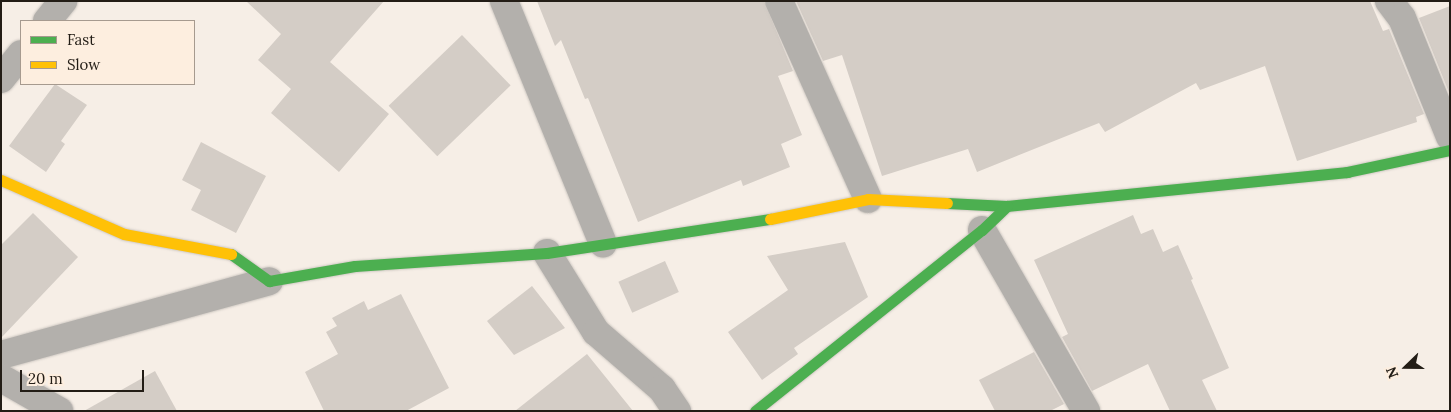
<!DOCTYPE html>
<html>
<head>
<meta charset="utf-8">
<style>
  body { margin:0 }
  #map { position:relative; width:1451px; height:412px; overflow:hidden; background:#f6eee6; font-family:Lora,serif }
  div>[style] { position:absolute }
  .building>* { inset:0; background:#d4cdc6; transform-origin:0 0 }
  .roads { filter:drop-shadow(0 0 1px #cec8c2) drop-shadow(0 0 1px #cec8c2) }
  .street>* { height:28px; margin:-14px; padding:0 14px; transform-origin:14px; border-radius:14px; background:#b3b0ac }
  .fast>* { height:11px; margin:-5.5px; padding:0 5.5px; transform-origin:5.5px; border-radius:5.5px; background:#4caf50 }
  .slow>* { height:11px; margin:-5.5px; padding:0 5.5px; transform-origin:5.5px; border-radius:5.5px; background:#ffc107 }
  span { translate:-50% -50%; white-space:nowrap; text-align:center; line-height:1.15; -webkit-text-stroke:5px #fdeedf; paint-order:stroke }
  .frame { position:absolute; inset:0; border:2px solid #231d16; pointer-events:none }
  .legend { position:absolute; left:20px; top:20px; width:175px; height:65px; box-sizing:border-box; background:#fdeedf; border:1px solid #a69a8f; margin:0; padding:6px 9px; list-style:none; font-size:15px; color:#231d16 }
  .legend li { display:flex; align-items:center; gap:10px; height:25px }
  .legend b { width:25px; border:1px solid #a69a8f }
  .north { position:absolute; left:1381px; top:342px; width:50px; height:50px; -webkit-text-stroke:4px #fdeedf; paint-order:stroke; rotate:248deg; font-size:14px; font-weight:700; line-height:20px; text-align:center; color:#231d16 }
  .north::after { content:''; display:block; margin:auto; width:18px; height:22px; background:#231d16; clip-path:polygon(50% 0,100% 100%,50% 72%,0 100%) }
  .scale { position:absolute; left:20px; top:370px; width:124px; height:22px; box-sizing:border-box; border:2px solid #231d16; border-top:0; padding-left:6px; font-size:15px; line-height:18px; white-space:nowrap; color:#231d16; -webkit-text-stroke:4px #fdeedf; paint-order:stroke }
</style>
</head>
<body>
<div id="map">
  <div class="building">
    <i style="clip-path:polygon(246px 1px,384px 1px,330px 62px,389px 114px,339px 172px,271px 113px,291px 89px,258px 60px,281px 34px)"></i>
    <i style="clip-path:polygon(537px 1px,764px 1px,793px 71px,778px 76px,802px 135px,781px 144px,790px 167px,743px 186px,741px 180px,638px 222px,588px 98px,585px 99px,561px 40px,555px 46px)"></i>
    <i style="clip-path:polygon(796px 1px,1370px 1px,1383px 31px,1389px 29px,1424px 114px,1416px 117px,1417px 122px,1297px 161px,1265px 66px,1200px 90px,1196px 83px,1105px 132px,1099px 123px,977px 172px,968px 149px,882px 176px,842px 55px,823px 61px)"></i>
    <i style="clip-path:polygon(1450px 6px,1450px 95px,1419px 18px)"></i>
    <i style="left:462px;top:35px;width:70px;height:102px;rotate:46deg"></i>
    <i style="clip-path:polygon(55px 84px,87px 105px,61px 141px,65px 144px,46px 172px,9px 146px)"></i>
    <i style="clip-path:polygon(201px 142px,266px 176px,236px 233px,191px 210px,201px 190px,182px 180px)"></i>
    <i style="clip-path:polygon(33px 213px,78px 257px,1px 338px,1px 245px)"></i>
    <i style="clip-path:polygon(1133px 215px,1141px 234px,1153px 229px,1163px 252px,1178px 245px,1193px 279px,1191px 280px,1229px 368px,1202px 380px,1217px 411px,1170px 411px,1148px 364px,1092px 391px,1062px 337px,1068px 334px,1034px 260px)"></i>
    <i style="clip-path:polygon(845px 242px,868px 297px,794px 348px,798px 354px,762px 380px,728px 332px,788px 290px,767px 256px)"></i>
    <i style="left:665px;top:261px;width:34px;height:51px;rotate:66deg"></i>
    <i style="clip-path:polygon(532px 286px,565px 328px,514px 355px,487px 321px)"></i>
    <i style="clip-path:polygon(401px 294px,449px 388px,406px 411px,324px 411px,305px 372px,338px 354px,326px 332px,337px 326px,332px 318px,364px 301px,368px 310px)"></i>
    <i style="clip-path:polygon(1034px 352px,1064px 404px,1050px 411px,995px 411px,979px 380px)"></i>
    <i style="clip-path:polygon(587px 354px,633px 411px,515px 411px)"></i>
    <i style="clip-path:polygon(155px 371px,177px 411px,84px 411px)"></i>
  </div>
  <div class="roads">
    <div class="street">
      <i style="left:504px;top:1px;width:262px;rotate:67.8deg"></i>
      <i style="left:779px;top:1px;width:217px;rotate:65.8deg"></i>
      <i style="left:1389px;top:1px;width:21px;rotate:53deg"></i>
      <i style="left:1402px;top:18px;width:128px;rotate:68deg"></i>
      <i style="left:47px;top:21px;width:26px;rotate:-51deg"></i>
      <i style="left:1px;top:79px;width:32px;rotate:-51deg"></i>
      <i style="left:982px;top:230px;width:209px;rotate:60.1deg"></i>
      <i style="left:547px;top:253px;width:93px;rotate:58.2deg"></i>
      <i style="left:596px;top:332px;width:87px;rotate:40.8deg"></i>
      <i style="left:662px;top:389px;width:27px;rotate:56deg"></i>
      <i style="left:1px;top:355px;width:278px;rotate:-15.4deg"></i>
      <i style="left:1px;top:378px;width:67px;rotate:29.6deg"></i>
    </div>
    <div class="fast">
      <i style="left:947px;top:203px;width:60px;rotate:2.9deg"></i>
      <i style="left:1007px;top:206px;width:342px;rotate:-5.7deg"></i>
      <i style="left:1347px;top:172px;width:105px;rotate:-12.1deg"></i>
      <i style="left:231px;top:254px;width:47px;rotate:35.4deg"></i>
      <i style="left:269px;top:281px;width:87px;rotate:-9.9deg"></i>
      <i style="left:355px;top:266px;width:192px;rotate:-3.9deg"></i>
      <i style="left:547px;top:253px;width:226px;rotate:-8.7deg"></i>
      <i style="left:755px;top:411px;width:290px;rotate:-38.6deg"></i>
      <i style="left:982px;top:230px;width:35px;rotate:-44deg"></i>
    </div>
    <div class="slow">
      <i style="left:1px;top:180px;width:134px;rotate:23.7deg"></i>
      <i style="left:124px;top:234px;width:109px;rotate:10.6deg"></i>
      <i style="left:770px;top:219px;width:100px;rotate:-11.5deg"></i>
      <i style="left:868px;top:199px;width:79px;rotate:2.9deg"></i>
    </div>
  </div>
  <div class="frame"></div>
  <ul class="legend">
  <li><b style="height:6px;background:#4caf50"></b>Fast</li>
  <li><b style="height:6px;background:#ffc107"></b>Slow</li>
  </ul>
  <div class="north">N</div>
  <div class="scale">20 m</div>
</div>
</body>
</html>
